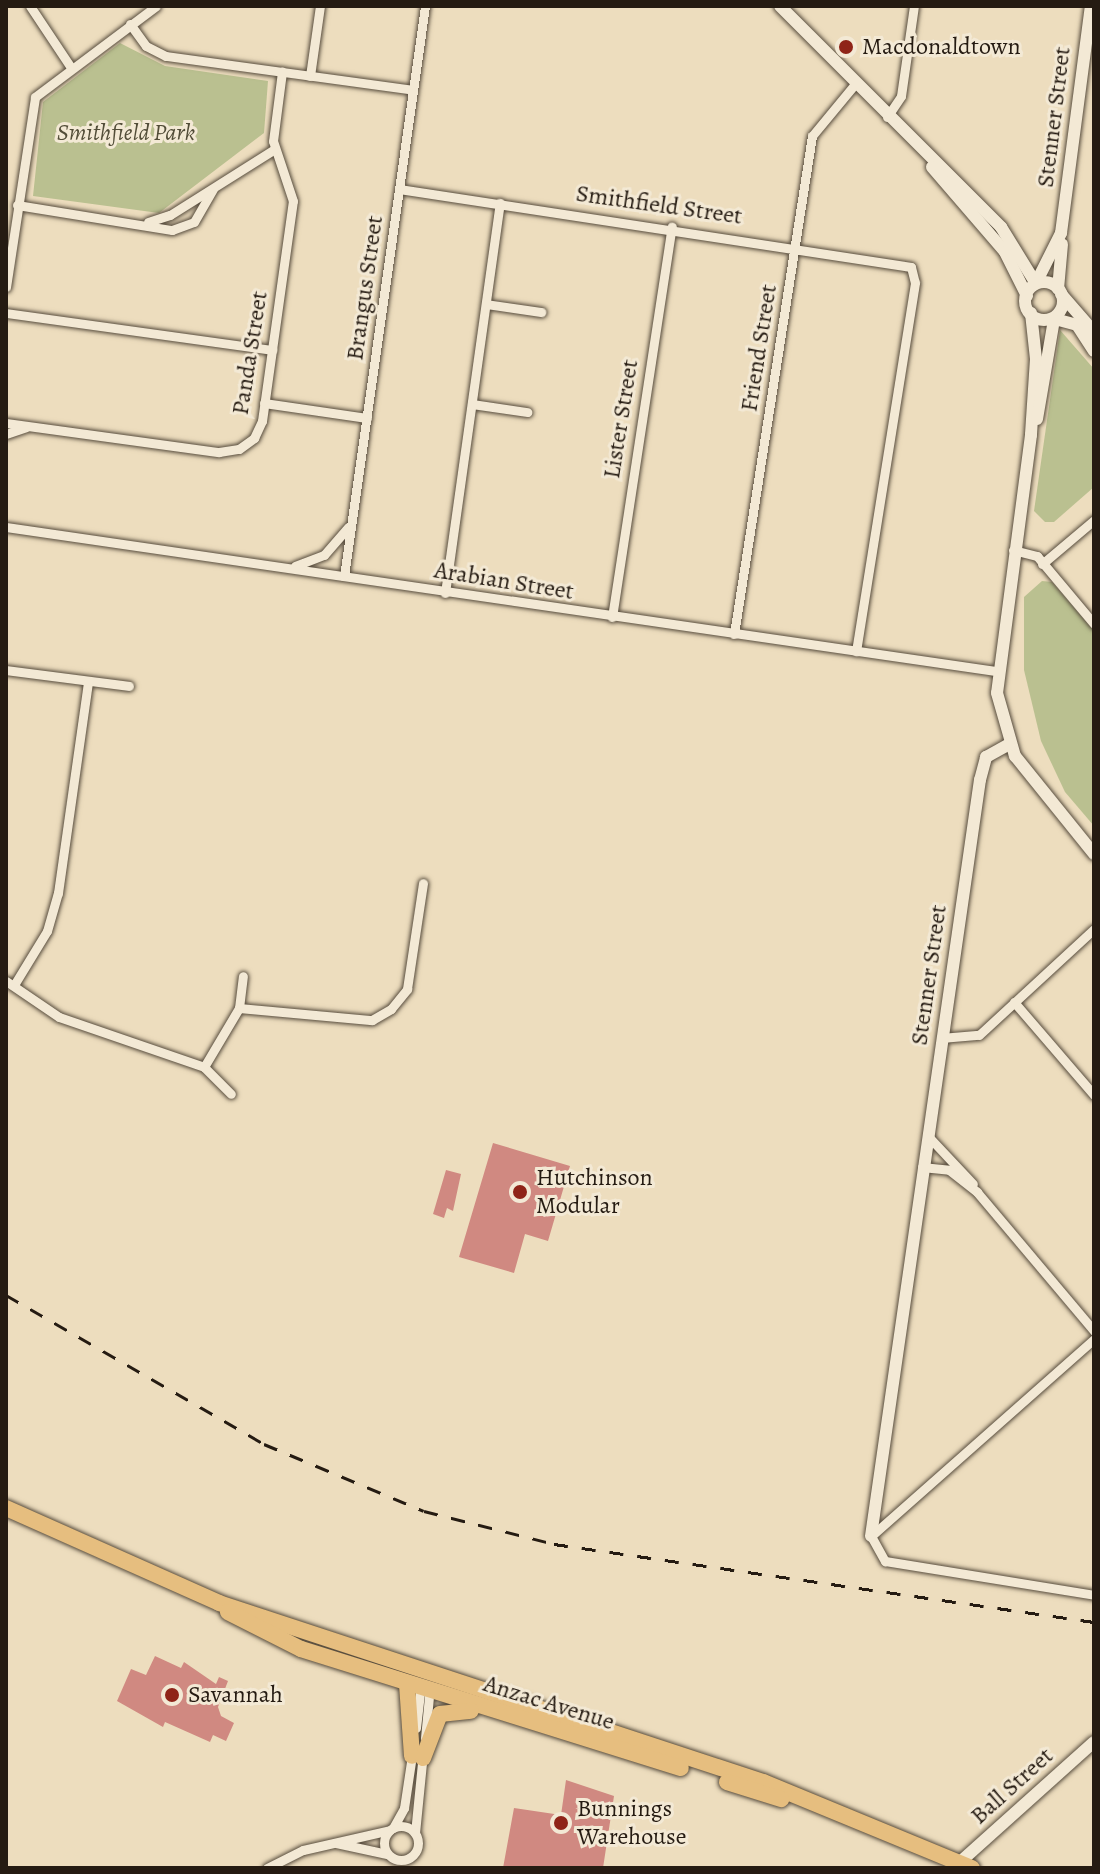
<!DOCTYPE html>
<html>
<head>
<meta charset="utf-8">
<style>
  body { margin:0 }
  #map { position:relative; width:1100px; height:1874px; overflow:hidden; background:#edddbe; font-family:Alegreya,serif }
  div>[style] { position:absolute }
  .green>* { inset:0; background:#bac090 }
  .building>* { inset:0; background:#d08981 }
  .roads { filter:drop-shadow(0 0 2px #574c3d) drop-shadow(0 0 2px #574c3d) }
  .street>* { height:9px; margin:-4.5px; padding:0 4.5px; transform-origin:4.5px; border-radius:4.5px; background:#f3e9d5 }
  .street>.ring { margin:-4.5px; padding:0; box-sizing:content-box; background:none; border:9px solid #f3e9d5; border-radius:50% }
  .secondary>* { height:12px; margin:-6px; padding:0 6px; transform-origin:6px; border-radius:6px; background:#f3e9d5 }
  .secondary>.ring { margin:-6px; padding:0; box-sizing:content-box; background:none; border:12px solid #f3e9d5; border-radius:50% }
  .highway>* { height:16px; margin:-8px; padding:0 8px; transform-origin:8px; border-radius:8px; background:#e6be7f }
  .rail>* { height:3px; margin-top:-1.5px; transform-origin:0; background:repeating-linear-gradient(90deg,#251b12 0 14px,transparent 0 28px) }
  .dots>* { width:22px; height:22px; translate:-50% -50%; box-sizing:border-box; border:4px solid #f3e9d5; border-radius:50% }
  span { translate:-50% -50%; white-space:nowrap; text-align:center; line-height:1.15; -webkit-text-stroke:6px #f3e9d5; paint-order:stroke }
  .poi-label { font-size:24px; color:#251b12 }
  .left { translate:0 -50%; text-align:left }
  .street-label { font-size:24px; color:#251b12 }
  .park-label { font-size:24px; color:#524d38; font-style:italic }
  .frame { position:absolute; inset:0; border:8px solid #251b12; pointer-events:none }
</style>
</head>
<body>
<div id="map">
  <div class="green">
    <i style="clip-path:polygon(120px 43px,165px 66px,268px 81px,264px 133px,159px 213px,33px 196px,43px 102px)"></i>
    <i style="clip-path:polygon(1060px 330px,1094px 369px,1094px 487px,1054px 522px,1045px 522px,1034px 511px)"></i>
    <i style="clip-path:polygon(1042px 581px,1052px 582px,1094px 631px,1094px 826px,1065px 792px,1041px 741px,1024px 670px,1024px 597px)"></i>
  </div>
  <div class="building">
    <i style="clip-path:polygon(493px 1143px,570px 1166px,548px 1241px,525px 1234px,514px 1273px,459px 1257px)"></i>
    <i style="clip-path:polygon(446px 1170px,461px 1174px,453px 1211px,447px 1208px,444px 1218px,433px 1214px)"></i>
    <i style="clip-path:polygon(155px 1656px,181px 1668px,184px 1662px,216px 1684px,219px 1677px,228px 1681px,218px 1707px,221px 1716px,234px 1723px,226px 1741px,213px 1735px,210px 1742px,165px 1722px,163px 1727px,117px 1701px,131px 1669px,146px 1675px)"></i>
    <i style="clip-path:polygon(566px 1780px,614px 1796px,603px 1868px,503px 1868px,514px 1808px,561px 1815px)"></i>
  </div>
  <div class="roads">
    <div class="street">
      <i style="left:30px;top:6px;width:72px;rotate:56.3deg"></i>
      <i style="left:130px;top:24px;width:27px;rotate:54deg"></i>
      <i style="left:146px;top:46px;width:22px;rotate:27deg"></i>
      <i style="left:166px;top:56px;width:249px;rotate:7.8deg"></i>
      <i style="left:310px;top:76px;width:71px;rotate:-81.9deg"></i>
      <i style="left:887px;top:117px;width:25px;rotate:-56deg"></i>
      <i style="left:901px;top:96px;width:91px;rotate:-81.8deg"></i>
      <i style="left:399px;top:189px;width:518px;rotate:8.66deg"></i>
      <i style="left:911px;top:267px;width:16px;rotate:76deg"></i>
      <i style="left:915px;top:283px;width:373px;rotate:99.1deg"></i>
      <i style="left:17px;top:205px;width:157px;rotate:9.2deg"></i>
      <i style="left:172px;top:230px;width:23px;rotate:-20deg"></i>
      <i style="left:194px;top:222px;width:38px;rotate:-60deg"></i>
      <i style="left:148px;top:222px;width:23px;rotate:-18deg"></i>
      <i style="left:170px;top:215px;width:124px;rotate:-32.2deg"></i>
      <i style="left:6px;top:287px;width:192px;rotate:-81.3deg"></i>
      <i style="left:35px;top:97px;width:151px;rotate:-36.9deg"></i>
      <i style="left:486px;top:304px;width:56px;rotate:8.3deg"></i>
      <i style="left:6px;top:313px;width:269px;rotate:7.9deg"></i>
      <i style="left:264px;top:403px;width:104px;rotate:8.3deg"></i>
      <i style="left:472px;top:404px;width:56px;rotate:8.3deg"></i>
      <i style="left:6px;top:423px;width:215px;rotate:7.8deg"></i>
      <i style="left:219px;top:452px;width:20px;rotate:-9deg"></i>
      <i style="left:239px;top:449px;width:19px;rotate:-36deg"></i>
      <i style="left:254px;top:438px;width:19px;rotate:-65deg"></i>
      <i style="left:262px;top:421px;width:222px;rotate:-82deg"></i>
      <i style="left:293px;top:201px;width:63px;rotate:-108.4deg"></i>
      <i style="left:273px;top:141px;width:70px;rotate:-82.6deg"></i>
      <i style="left:6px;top:434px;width:21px;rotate:-19deg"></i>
      <i style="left:6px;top:527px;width:1000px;rotate:8.28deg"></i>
      <i style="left:1013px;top:550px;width:25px;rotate:14deg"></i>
      <i style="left:1037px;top:556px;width:89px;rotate:50deg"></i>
      <i style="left:1042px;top:564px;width:68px;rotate:-40.2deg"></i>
      <i style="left:295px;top:566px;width:31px;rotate:-21deg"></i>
      <i style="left:324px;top:555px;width:37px;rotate:-49deg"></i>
      <i style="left:344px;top:576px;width:576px;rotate:-81.91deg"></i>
      <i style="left:445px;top:593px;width:394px;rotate:-82deg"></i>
      <i style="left:612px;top:617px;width:395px;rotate:-81.3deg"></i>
      <i style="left:734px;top:634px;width:504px;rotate:-81.1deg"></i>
      <i style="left:812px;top:136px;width:67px;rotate:-50.4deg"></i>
      <i style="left:6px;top:670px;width:124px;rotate:7.4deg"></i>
      <i style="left:6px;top:981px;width:64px;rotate:34.2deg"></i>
      <i style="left:59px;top:1017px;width:153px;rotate:19deg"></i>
      <i style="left:204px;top:1067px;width:38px;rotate:45deg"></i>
      <i style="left:14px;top:985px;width:63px;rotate:-58.6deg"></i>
      <i style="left:47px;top:931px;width:40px;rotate:-74deg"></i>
      <i style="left:58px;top:893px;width:213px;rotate:-81.9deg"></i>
      <i style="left:1014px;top:1002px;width:123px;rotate:49.3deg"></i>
      <i style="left:239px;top:1008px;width:134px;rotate:5.2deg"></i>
      <i style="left:372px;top:1020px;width:22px;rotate:-30deg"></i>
      <i style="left:391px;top:1009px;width:26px;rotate:-51deg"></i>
      <i style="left:407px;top:989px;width:107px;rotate:-81.4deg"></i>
      <i style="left:941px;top:1038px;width:38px;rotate:-5deg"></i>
      <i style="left:979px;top:1035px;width:156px;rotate:-42.7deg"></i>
      <i style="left:204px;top:1067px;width:69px;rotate:-59.3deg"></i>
      <i style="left:239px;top:1008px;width:32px;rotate:-83deg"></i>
      <i style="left:927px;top:1135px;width:67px;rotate:46.8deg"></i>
      <i style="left:922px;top:1167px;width:27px;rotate:6deg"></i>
      <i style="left:949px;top:1170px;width:36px;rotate:38deg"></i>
      <i style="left:977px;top:1192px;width:182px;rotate:49.9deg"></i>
      <i style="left:1094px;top:1339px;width:298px;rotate:138.5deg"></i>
      <i style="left:871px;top:1536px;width:29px;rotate:61deg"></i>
      <i style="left:885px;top:1561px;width:212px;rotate:9.2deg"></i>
      <i style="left:416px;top:1728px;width:44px;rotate:-83.5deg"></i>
      <i style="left:425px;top:1738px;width:52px;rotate:-84.5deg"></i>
      <i class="ring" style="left:384px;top:1826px;width:25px;height:25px"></i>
      <i style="left:393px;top:1828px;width:23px;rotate:-61deg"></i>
      <i style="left:404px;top:1808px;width:54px;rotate:-81.4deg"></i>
      <i style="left:415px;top:1833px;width:80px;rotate:-84.3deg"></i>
      <i style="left:336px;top:1843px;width:52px;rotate:12.2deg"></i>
      <i style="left:267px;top:1868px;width:40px;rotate:-26.6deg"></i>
      <i style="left:303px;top:1850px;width:89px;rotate:-12.9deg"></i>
    </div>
    <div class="secondary">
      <i style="left:780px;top:6px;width:313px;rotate:45deg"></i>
      <i style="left:1001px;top:227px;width:65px;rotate:58.3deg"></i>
      <i style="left:932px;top:167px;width:112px;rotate:49.3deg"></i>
      <i style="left:1005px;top:252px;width:49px;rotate:63.4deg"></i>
      <i style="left:1037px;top:281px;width:54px;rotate:-63.4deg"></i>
      <i style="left:1061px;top:233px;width:229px;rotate:-82.5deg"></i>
      <i class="ring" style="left:1025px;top:282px;width:26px;height:26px"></i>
      <i style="left:1058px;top:289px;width:45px;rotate:-84.9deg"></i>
      <i style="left:1061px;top:294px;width:50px;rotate:49deg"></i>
      <i style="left:1031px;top:313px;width:46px;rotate:83.8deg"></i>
      <i style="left:1036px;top:359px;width:76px;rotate:93.8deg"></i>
      <i style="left:1031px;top:435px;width:260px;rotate:97.5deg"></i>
      <i style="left:997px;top:693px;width:66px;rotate:74.1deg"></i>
      <i style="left:1015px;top:756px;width:126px;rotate:51.1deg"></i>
      <i style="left:1055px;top:319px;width:23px;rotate:15deg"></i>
      <i style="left:1077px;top:325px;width:31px;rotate:57deg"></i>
      <i style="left:1037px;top:419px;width:100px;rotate:-80.3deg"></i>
      <i style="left:871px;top:1536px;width:764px;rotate:-81.8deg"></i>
      <i style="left:980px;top:780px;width:24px;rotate:-75deg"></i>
      <i style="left:986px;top:757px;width:26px;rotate:-29deg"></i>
      <i style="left:959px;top:1863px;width:181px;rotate:-41.9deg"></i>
    </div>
    <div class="highway">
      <i style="left:6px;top:1508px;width:233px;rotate:24deg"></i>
      <i style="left:219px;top:1603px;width:573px;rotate:18.21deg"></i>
      <i style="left:763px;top:1782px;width:226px;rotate:22.4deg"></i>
      <i style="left:228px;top:1612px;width:82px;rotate:26.9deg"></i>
      <i style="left:301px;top:1649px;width:398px;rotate:17.4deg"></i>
      <i style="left:407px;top:1684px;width:72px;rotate:86deg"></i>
      <i style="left:423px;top:1758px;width:47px;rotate:-68.9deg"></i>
      <i style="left:440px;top:1714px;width:31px;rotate:-6deg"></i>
      <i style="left:727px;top:1782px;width:57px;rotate:17.5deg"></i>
    </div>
  </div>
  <div class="rail">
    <i style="left:6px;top:1295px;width:298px;rotate:30deg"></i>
    <i style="left:264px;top:1444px;width:173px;rotate:22.7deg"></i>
    <i style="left:424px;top:1511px;width:134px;rotate:14.2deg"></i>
    <i style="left:554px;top:1544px;width:546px;rotate:8.22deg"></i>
  </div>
  <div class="dots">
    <i style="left:846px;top:47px;background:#8f2418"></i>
    <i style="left:520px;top:1192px;background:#8f2418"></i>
    <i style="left:172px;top:1695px;background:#8f2418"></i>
    <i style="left:561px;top:1823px;background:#8f2418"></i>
  </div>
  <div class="poi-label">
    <span class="left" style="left:862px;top:47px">Macdonaldtown</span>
    <span class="left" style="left:536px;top:1192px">Hutchinson<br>Modular</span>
    <span class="left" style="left:188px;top:1695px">Savannah</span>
    <span class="left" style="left:577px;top:1823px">Bunnings<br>Warehouse</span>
  </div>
  <div class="street-label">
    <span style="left:1054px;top:117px;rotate:-83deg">Stenner Street</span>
    <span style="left:659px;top:205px;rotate:8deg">Smithfield Street</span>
    <span style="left:365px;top:288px;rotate:-82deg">Brangus Street</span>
    <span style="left:759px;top:348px;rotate:-81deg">Friend Street</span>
    <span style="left:250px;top:353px;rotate:-81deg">Panda Street</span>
    <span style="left:621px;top:419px;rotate:-81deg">Lister Street</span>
    <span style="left:504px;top:581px;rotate:9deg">Arabian Street</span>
    <span style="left:929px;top:975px;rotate:-82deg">Stenner Street</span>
    <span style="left:549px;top:1703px;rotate:17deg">Anzac Avenue</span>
    <span style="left:1012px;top:1786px;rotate:-42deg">Ball Street</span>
  </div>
  <div class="park-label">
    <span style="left:126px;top:133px">Smithfield Park</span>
  </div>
  <div class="frame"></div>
</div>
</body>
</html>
